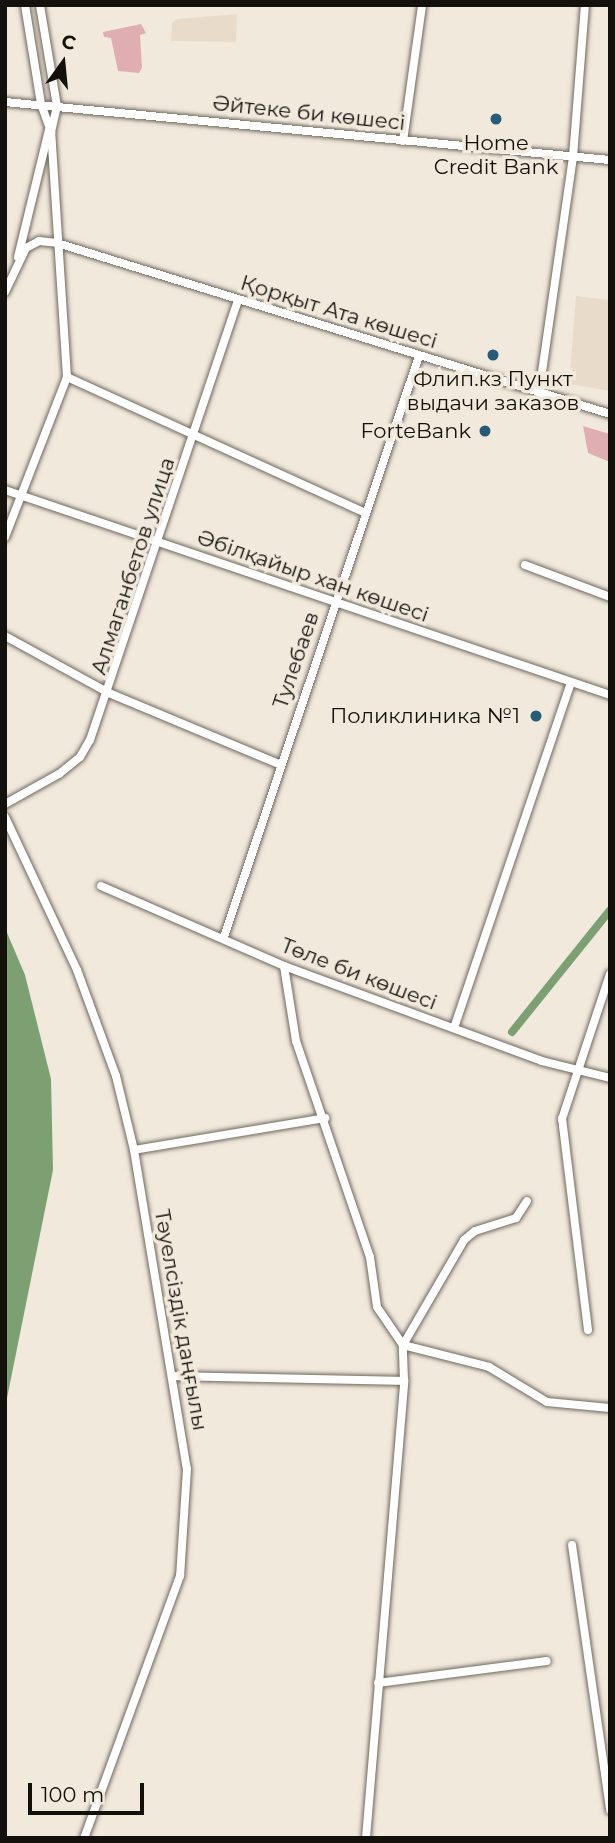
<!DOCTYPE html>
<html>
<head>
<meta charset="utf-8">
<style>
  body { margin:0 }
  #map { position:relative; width:615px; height:1843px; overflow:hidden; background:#f2e9dd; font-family:Montserrat,sans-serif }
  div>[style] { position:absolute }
  .built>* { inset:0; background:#e9dbc9 }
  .green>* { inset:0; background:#deaeb3 }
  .water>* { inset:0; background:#7da072 }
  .canal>* { height:8px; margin:-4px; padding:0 4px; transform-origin:4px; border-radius:4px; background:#7da072 }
  .roads { filter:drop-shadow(0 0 2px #6f675d) drop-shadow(0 0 2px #6f675d) }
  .minor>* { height:8px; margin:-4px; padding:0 4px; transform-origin:4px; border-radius:4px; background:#fff }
  .dots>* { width:19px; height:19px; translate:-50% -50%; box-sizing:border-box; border:4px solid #f2e9dd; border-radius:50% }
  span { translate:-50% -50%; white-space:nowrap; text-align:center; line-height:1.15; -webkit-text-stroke:7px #f2e9dd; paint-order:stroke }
  .street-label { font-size:21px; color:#14110d }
  .poi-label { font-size:21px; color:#14110d }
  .right { translate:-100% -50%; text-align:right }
  .frame { position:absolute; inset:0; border:7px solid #14110d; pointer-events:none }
  .north { position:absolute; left:28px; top:28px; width:70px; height:70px; -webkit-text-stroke:5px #f2e9dd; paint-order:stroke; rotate:15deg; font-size:19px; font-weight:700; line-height:28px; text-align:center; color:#14110d }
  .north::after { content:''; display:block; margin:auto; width:24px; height:32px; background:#14110d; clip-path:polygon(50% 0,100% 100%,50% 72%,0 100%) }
  .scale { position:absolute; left:28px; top:1783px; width:116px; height:32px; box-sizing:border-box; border:4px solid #14110d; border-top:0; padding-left:9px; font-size:21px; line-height:24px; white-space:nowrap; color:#14110d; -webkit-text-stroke:5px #f2e9dd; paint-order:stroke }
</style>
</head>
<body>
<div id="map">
  <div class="built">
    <i style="clip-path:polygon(237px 14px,236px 42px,171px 41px,172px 23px,177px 19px)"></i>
    <i style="clip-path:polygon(576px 296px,610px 300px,610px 391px,569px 384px)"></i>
  </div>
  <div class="green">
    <i style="clip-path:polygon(141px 24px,146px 33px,140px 35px,142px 68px,139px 73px,118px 71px,111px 38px,104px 37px,103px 32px)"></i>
    <i style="clip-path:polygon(583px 426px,610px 434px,610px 462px,588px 453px)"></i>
  </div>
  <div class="water">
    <i style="clip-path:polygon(5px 928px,25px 975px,51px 1079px,53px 1170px,5px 1408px)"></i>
  </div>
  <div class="canal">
    <i style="left:512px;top:1032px;width:156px;rotate:-51.2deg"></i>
  </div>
  <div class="roads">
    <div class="minor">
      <i style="left:25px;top:5px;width:100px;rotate:80.8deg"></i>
      <i style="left:41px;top:104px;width:30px;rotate:70deg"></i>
      <i style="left:5px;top:102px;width:608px;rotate:5.48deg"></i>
      <i style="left:403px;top:141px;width:137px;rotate:-82deg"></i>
      <i style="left:18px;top:257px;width:131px;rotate:-76.3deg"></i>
      <i style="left:5px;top:292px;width:49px;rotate:-64.5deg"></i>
      <i style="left:26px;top:248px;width:15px;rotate:-28deg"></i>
      <i style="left:39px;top:241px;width:18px;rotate:6deg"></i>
      <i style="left:57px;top:243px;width:579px;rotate:17.18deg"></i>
      <i style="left:67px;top:377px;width:328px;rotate:24.5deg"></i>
      <i style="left:539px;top:393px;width:238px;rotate:-81.8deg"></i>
      <i style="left:573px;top:157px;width:152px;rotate:-85.5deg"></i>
      <i style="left:5px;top:490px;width:639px;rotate:18.72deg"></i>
      <i style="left:5px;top:537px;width:172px;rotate:-68.8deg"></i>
      <i style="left:67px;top:377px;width:246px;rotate:-93.7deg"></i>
      <i style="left:51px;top:132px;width:27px;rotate:-77deg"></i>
      <i style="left:57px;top:106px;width:102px;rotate:-99.6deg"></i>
      <i style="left:525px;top:565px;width:91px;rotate:20.6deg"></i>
      <i style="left:5px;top:636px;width:119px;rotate:28.7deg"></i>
      <i style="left:109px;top:693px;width:184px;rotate:22.7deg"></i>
      <i style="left:5px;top:804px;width:62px;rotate:-29.1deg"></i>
      <i style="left:59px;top:774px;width:27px;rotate:-39deg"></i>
      <i style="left:80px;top:757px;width:20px;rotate:-60deg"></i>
      <i style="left:90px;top:740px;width:465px;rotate:-71.4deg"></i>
      <i style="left:5px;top:817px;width:169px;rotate:64.8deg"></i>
      <i style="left:77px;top:970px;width:113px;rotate:69.8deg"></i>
      <i style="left:116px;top:1076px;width:76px;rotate:76.3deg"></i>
      <i style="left:134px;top:1150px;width:323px;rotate:80.6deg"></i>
      <i style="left:187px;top:1469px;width:107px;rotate:93.7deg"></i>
      <i style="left:180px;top:1576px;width:279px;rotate:110.1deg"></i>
      <i style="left:101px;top:886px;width:200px;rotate:23.6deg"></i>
      <i style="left:284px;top:966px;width:275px;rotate:20.2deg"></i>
      <i style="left:542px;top:1061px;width:70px;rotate:14deg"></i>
      <i style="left:224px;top:937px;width:613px;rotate:-71.45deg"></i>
      <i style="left:284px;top:966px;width:76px;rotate:80.9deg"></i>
      <i style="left:296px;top:1041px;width:228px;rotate:71.1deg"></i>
      <i style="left:370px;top:1257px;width:50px;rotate:82deg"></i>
      <i style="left:377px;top:1307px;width:46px;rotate:55.6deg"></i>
      <i style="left:454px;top:1028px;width:365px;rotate:-71.3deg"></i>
      <i style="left:134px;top:1150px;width:194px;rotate:-9.5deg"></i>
      <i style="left:588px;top:1330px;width:213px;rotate:-97deg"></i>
      <i style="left:562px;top:1119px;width:153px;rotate:-71.7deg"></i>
      <i style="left:403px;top:1345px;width:89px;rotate:14.3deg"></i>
      <i style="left:489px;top:1367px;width:68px;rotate:31.1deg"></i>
      <i style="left:547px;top:1402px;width:63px;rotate:5.4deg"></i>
      <i style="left:403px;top:1345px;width:121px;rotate:-59.8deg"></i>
      <i style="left:464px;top:1240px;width:14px;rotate:-39deg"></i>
      <i style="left:475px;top:1231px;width:43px;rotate:-17.6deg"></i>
      <i style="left:516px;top:1218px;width:20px;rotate:-57deg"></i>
      <i style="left:173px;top:1376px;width:231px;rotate:1.2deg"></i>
      <i style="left:572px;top:1545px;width:268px;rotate:81.8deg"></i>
      <i style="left:378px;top:1683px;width:170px;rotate:-7.4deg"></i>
      <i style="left:366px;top:1838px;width:459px;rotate:-85.2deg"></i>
      <i style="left:404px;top:1381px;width:36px;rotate:-92deg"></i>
    </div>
  </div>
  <div class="dots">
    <i style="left:496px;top:119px;background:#275c78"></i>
    <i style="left:493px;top:355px;background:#275c78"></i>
    <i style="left:485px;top:431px;background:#275c78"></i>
    <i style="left:536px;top:716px;background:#275c78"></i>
  </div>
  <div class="street-label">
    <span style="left:309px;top:113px;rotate:6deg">Әйтеке би көшесі</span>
    <span style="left:339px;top:312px;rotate:17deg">Қорқыт Ата көшесі</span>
    <span style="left:133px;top:566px;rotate:-72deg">Алмаганбетов улица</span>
    <span style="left:313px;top:576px;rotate:19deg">Әбілқайыр хан көшесі</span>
    <span style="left:296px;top:660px;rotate:-71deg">Тулебаев</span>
    <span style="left:359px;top:974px;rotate:21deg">Төле би көшесі</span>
    <span style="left:181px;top:1320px;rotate:80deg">Тәуелсіздік даңғылы</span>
  </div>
  <div class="poi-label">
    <span style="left:496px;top:155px">Home<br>Credit Bank</span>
    <span style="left:493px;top:391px">Флип.кз Пункт<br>выдачи заказов</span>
    <span class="right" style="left:471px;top:431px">ForteBank</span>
    <span class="right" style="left:520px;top:716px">Поликлиника №1</span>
  </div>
  <div class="frame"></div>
  <div class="north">С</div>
  <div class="scale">100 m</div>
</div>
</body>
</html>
